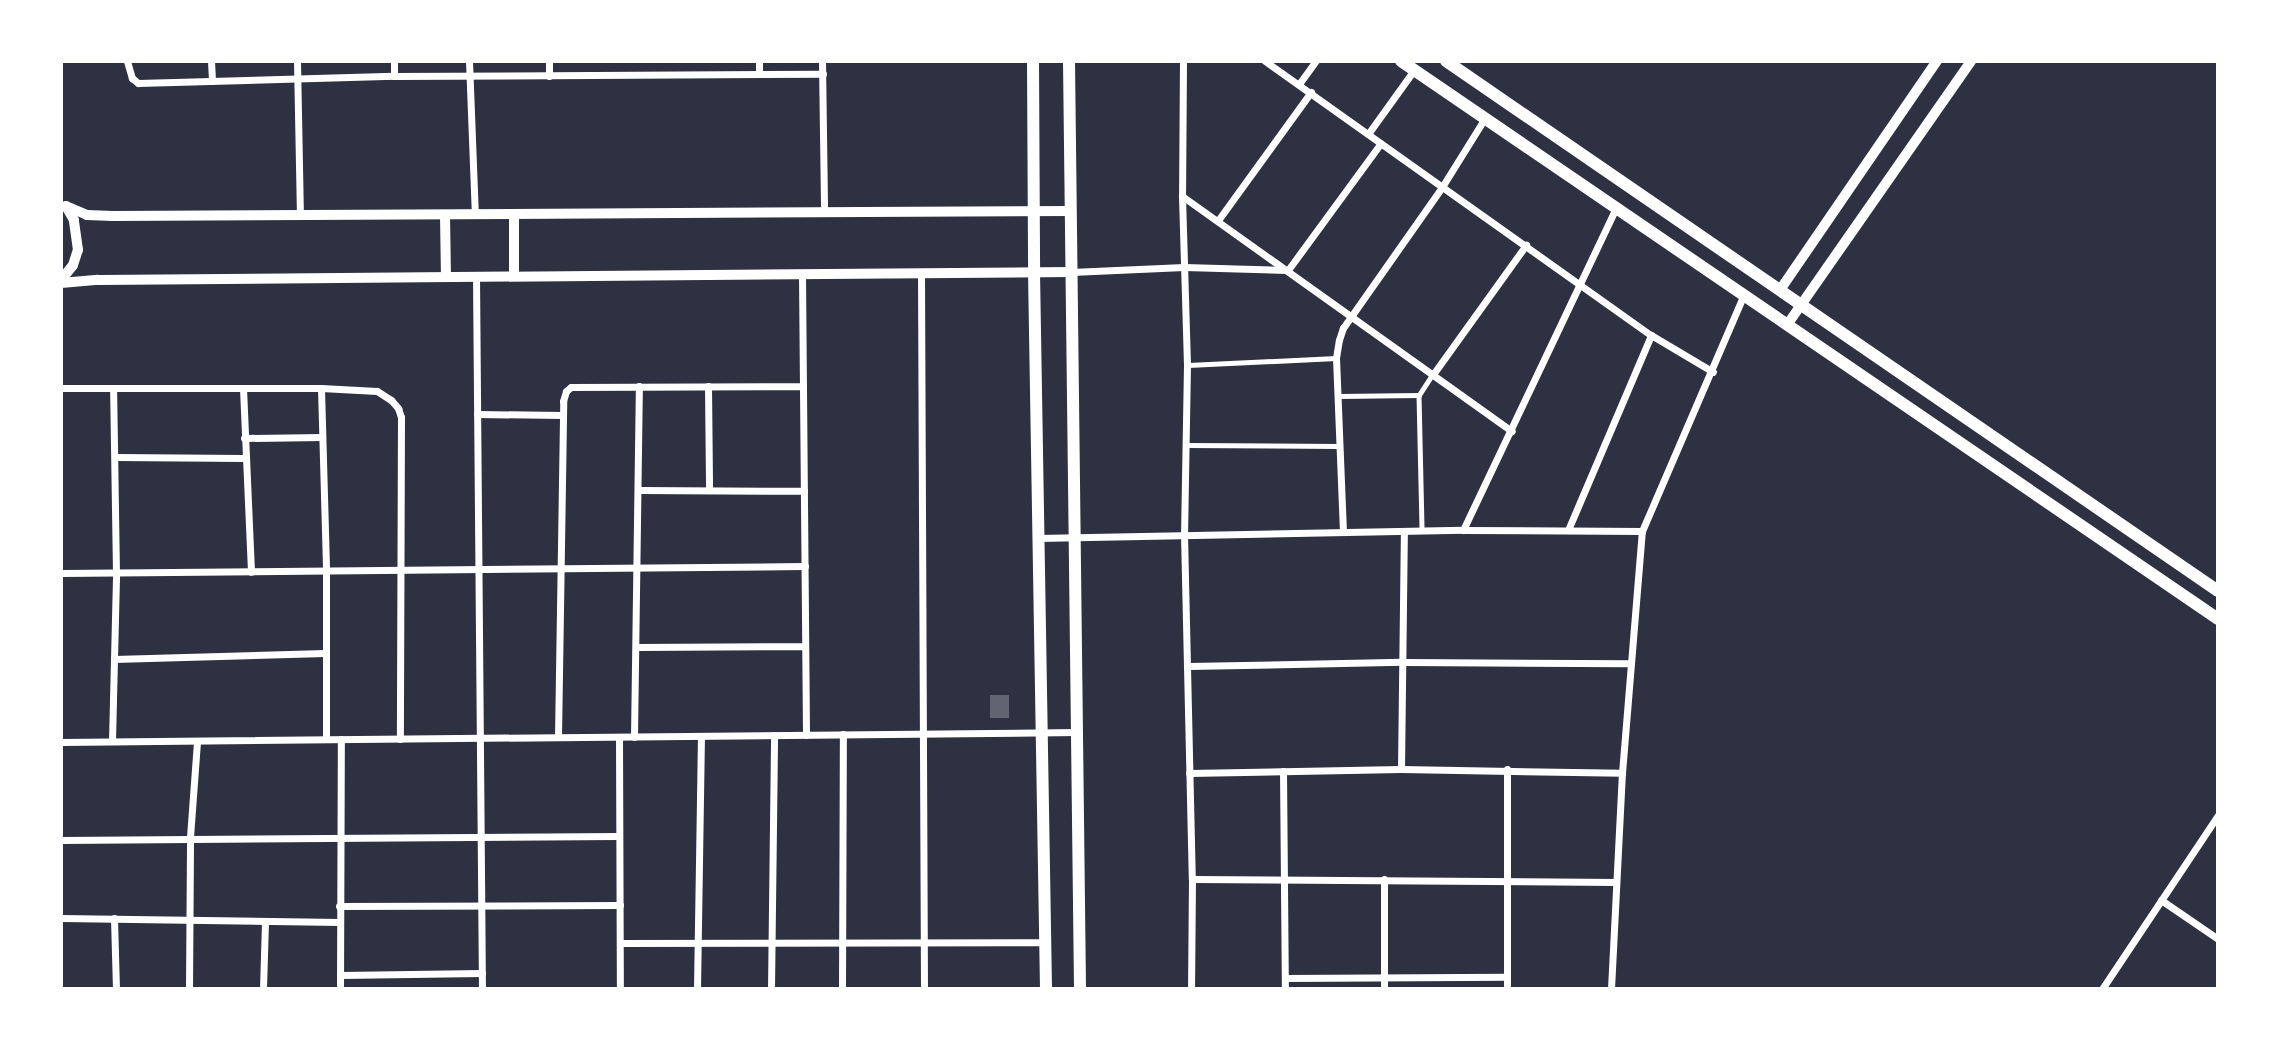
<!DOCTYPE html>
<html>
<head>
<meta charset="utf-8">
<style>
  body { margin:0 }
  #map { position:relative; width:2279px; height:1050px; overflow:hidden; background:#2d3142; font-family:Helvetica,sans-serif }
  div>[style] { position:absolute }
  .building>* { inset:0; background:#626471; transform-origin:0 0 }
  .service>* { height:4.5px; margin:-2.25px; padding:0 2.25px; transform-origin:2.25px; border-radius:2.25px; background:#fff }
  .minor>* { height:7px; margin:-3.5px; padding:0 3.5px; transform-origin:3.5px; border-radius:3.5px; background:#fff }
  .tertiary>* { height:10px; margin:-5px; padding:0 5px; transform-origin:5px; border-radius:5px; background:#fff }
  .secondary>* { height:12px; margin:-6px; padding:0 6px; transform-origin:6px; border-radius:6px; background:#fff }
  span { translate:-50% -50%; white-space:nowrap; text-align:center; line-height:1.15; -webkit-text-stroke:5px #fff; paint-order:stroke }
  .frame { position:absolute; inset:0; border:63px solid #fff; pointer-events:none }
</style>
</head>
<body>
<div id="map">
  <div class="building">
    <i style="left:990px;top:695px;width:19px;height:23px"></i>
  </div>
  <div class="service">
    <i style="left:1188px;top:365px;width:148px;rotate:-2.7deg"></i>
    <i style="left:1419px;top:395px;width:24px;rotate:-57deg"></i>
    <i style="left:1338px;top:396px;width:81px;rotate:-0.7deg"></i>
    <i style="left:1419px;top:395px;width:135px;rotate:88.7deg"></i>
    <i style="left:1186px;top:445px;width:153px;rotate:0.4deg"></i>
  </div>
  <div class="minor">
    <i style="left:127px;top:61px;width:18px;rotate:74deg"></i>
    <i style="left:132px;top:78px;width:8px;rotate:40deg"></i>
    <i style="left:138px;top:83px;width:256px;rotate:-1.6deg"></i>
    <i style="left:394px;top:76px;width:429px;rotate:-0.3deg"></i>
    <i style="left:211px;top:61px;width:20px;rotate:87deg"></i>
    <i style="left:297px;top:61px;width:155px;rotate:88.9deg"></i>
    <i style="left:469px;top:61px;width:154px;rotate:87.8deg"></i>
    <i style="left:822px;top:61px;width:151px;rotate:89.2deg"></i>
    <i style="left:1183px;top:61px;width:135px;rotate:90.4deg"></i>
    <i style="left:1182px;top:196px;width:169px;rotate:88.3deg"></i>
    <i style="left:1187px;top:365px;width:169px;rotate:91deg"></i>
    <i style="left:1184px;top:534px;width:345px;rotate:88.7deg"></i>
    <i style="left:1192px;top:879px;width:110px;rotate:90.5deg"></i>
    <i style="left:1265px;top:61px;width:473px;rotate:35.4deg"></i>
    <i style="left:1651px;top:335px;width:72px;rotate:30.8deg"></i>
    <i style="left:759px;top:74px;width:13px;rotate:-90deg"></i>
    <i style="left:394px;top:76px;width:15px;rotate:-90deg"></i>
    <i style="left:549px;top:76px;width:15px;rotate:-90deg"></i>
    <i style="left:1299px;top:84px;width:29px;rotate:-54deg"></i>
    <i style="left:1368px;top:134px;width:79px;rotate:-54.3deg"></i>
    <i style="left:1182px;top:196px;width:405px;rotate:35.5deg"></i>
    <i style="left:1219px;top:219px;width:157px;rotate:-54.1deg"></i>
    <i style="left:1071px;top:272px;width:113px;rotate:-2.5deg"></i>
    <i style="left:1184px;top:267px;width:104px;rotate:1.7deg"></i>
    <i style="left:1288px;top:270px;width:157px;rotate:-53.8deg"></i>
    <i style="left:921px;top:273px;width:716px;rotate:89.76deg"></i>
    <i style="left:802px;top:274px;width:461px;rotate:89.5deg"></i>
    <i style="left:476px;top:276px;width:713px;rotate:89.52deg"></i>
    <i style="left:1434px;top:373px;width:158px;rotate:-54.3deg"></i>
    <i style="left:708px;top:386px;width:104px;rotate:89.4deg"></i>
    <i style="left:61px;top:388px;width:260px"></i>
    <i style="left:321px;top:388px;width:56px;rotate:3.1deg"></i>
    <i style="left:377px;top:391px;width:17px;rotate:33deg"></i>
    <i style="left:391px;top:400px;width:11px;rotate:49deg"></i>
    <i style="left:398px;top:408px;width:9px;rotate:72deg"></i>
    <i style="left:401px;top:417px;width:322px;rotate:90.2deg"></i>
    <i style="left:243px;top:388px;width:184px;rotate:87.5deg"></i>
    <i style="left:321px;top:388px;width:182px;rotate:88.4deg"></i>
    <i style="left:326px;top:570px;width:169px;rotate:90deg"></i>
    <i style="left:477px;top:414px;width:86px;rotate:0.7deg"></i>
    <i style="left:244px;top:438px;width:78px;rotate:-0.7deg"></i>
    <i style="left:115px;top:457px;width:129px;rotate:0.4deg"></i>
    <i style="left:639px;top:490px;width:165px;rotate:0.3deg"></i>
    <i style="left:1463px;top:530px;width:357px;rotate:-64.6deg"></i>
    <i style="left:1568px;top:530px;width:212px;rotate:-66.9deg"></i>
    <i style="left:1343px;top:532px;width:174px;rotate:-92.3deg"></i>
    <i style="left:1336px;top:358px;width:18px;rotate:-81deg"></i>
    <i style="left:1339px;top:340px;width:13px;rotate:-72deg"></i>
    <i style="left:1343px;top:328px;width:172px;rotate:-54.9deg"></i>
    <i style="left:1442px;top:187px;width:81px;rotate:-58.1deg"></i>
    <i style="left:1038px;top:538px;width:425px;rotate:-1.1deg"></i>
    <i style="left:1463px;top:530px;width:179px;rotate:0.3deg"></i>
    <i style="left:1642px;top:531px;width:256px;rotate:-66.7deg"></i>
    <i style="left:61px;top:573px;width:744px;rotate:-0.54deg"></i>
    <i style="left:638px;top:647px;width:167px;rotate:-0.3deg"></i>
    <i style="left:114px;top:659px;width:211px;rotate:-1.6deg"></i>
    <i style="left:1188px;top:666px;width:215px;rotate:-1.1deg"></i>
    <i style="left:1403px;top:662px;width:227px;rotate:0.3deg"></i>
    <i style="left:558px;top:737px;width:336px;rotate:-89.1deg"></i>
    <i style="left:563px;top:401px;width:10px;rotate:-73deg"></i>
    <i style="left:566px;top:391px;width:6px;rotate:-39deg"></i>
    <i style="left:571px;top:387px;width:232px;rotate:-0.2deg"></i>
    <i style="left:619px;top:737px;width:252px;rotate:89.8deg"></i>
    <i style="left:634px;top:737px;width:351px;rotate:-89.2deg"></i>
    <i style="left:112px;top:741px;width:168px;rotate:-88.6deg"></i>
    <i style="left:116px;top:573px;width:185px;rotate:-90.9deg"></i>
    <i style="left:61px;top:742px;width:1016px;rotate:-0.56deg"></i>
    <i style="left:1401px;top:769px;width:238px;rotate:-89.3deg"></i>
    <i style="left:1283px;top:771px;width:218px;rotate:89.5deg"></i>
    <i style="left:1189px;top:773px;width:212px;rotate:-1.1deg"></i>
    <i style="left:1401px;top:769px;width:221px;rotate:1deg"></i>
    <i style="left:61px;top:840px;width:558px;rotate:-0.41deg"></i>
    <i style="left:1192px;top:879px;width:424px;rotate:0.4deg"></i>
    <i style="left:2161px;top:900px;width:69px;rotate:34.4deg"></i>
    <i style="left:339px;top:906px;width:281px;rotate:-0.2deg"></i>
    <i style="left:61px;top:918px;width:278px;rotate:0.8deg"></i>
    <i style="left:114px;top:918px;width:71px;rotate:88.4deg"></i>
    <i style="left:620px;top:943px;width:425px;rotate:-0.1deg"></i>
    <i style="left:340px;top:975px;width:142px;rotate:-0.8deg"></i>
    <i style="left:1285px;top:978px;width:222px;rotate:-0.3deg"></i>
    <i style="left:189px;top:989px;width:152px;rotate:-89.6deg"></i>
    <i style="left:190px;top:837px;width:96px;rotate:-85.8deg"></i>
    <i style="left:263px;top:989px;width:68px;rotate:-88.3deg"></i>
    <i style="left:340px;top:989px;width:250px;rotate:-89.8deg"></i>
    <i style="left:697px;top:989px;width:253px;rotate:-89.1deg"></i>
    <i style="left:771px;top:989px;width:254px;rotate:-89.3deg"></i>
    <i style="left:842px;top:989px;width:255px;rotate:-89.8deg"></i>
    <i style="left:1384px;top:989px;width:110px;rotate:-90deg"></i>
    <i style="left:1507px;top:989px;width:220px;rotate:-90deg"></i>
    <i style="left:1611px;top:989px;width:216px;rotate:-87.1deg"></i>
    <i style="left:1622px;top:773px;width:243px;rotate:-85.3deg"></i>
    <i style="left:2102px;top:989px;width:209px;rotate:-56.3deg"></i>
  </div>
  <div class="tertiary">
    <i style="left:66px;top:206px;width:23px;rotate:23deg"></i>
    <i style="left:87px;top:215px;width:26px;rotate:2deg"></i>
    <i style="left:113px;top:216px;width:957px;rotate:-0.3deg"></i>
    <i style="left:445px;top:215px;width:61px;rotate:89.1deg"></i>
    <i style="left:514px;top:276px;width:61px;rotate:-90deg"></i>
    <i style="left:61px;top:280px;width:19px;rotate:-51deg"></i>
    <i style="left:73px;top:265px;width:16px;rotate:-72deg"></i>
    <i style="left:78px;top:250px;width:30px;rotate:-98deg"></i>
    <i style="left:74px;top:220px;width:16px;rotate:-120deg"></i>
    <i style="left:61px;top:283px;width:37px;rotate:-5deg"></i>
    <i style="left:98px;top:280px;width:973px;rotate:-0.47deg"></i>
    <i style="left:1780px;top:290px;width:278px;rotate:-55.6deg"></i>
    <i style="left:1787px;top:325px;width:322px;rotate:-55.1deg"></i>
  </div>
  <div class="secondary">
    <i style="left:1033px;top:61px;width:211px;rotate:89.7deg"></i>
    <i style="left:1034px;top:272px;width:717px;rotate:89.04deg"></i>
    <i style="left:1069px;top:61px;width:928px;rotate:89.32deg"></i>
    <i style="left:1401px;top:61px;width:989px;rotate:34.33deg"></i>
    <i style="left:1446px;top:61px;width:936px;rotate:34.47deg"></i>
  </div>
  <div class="frame"></div>
</div>
</body>
</html>
